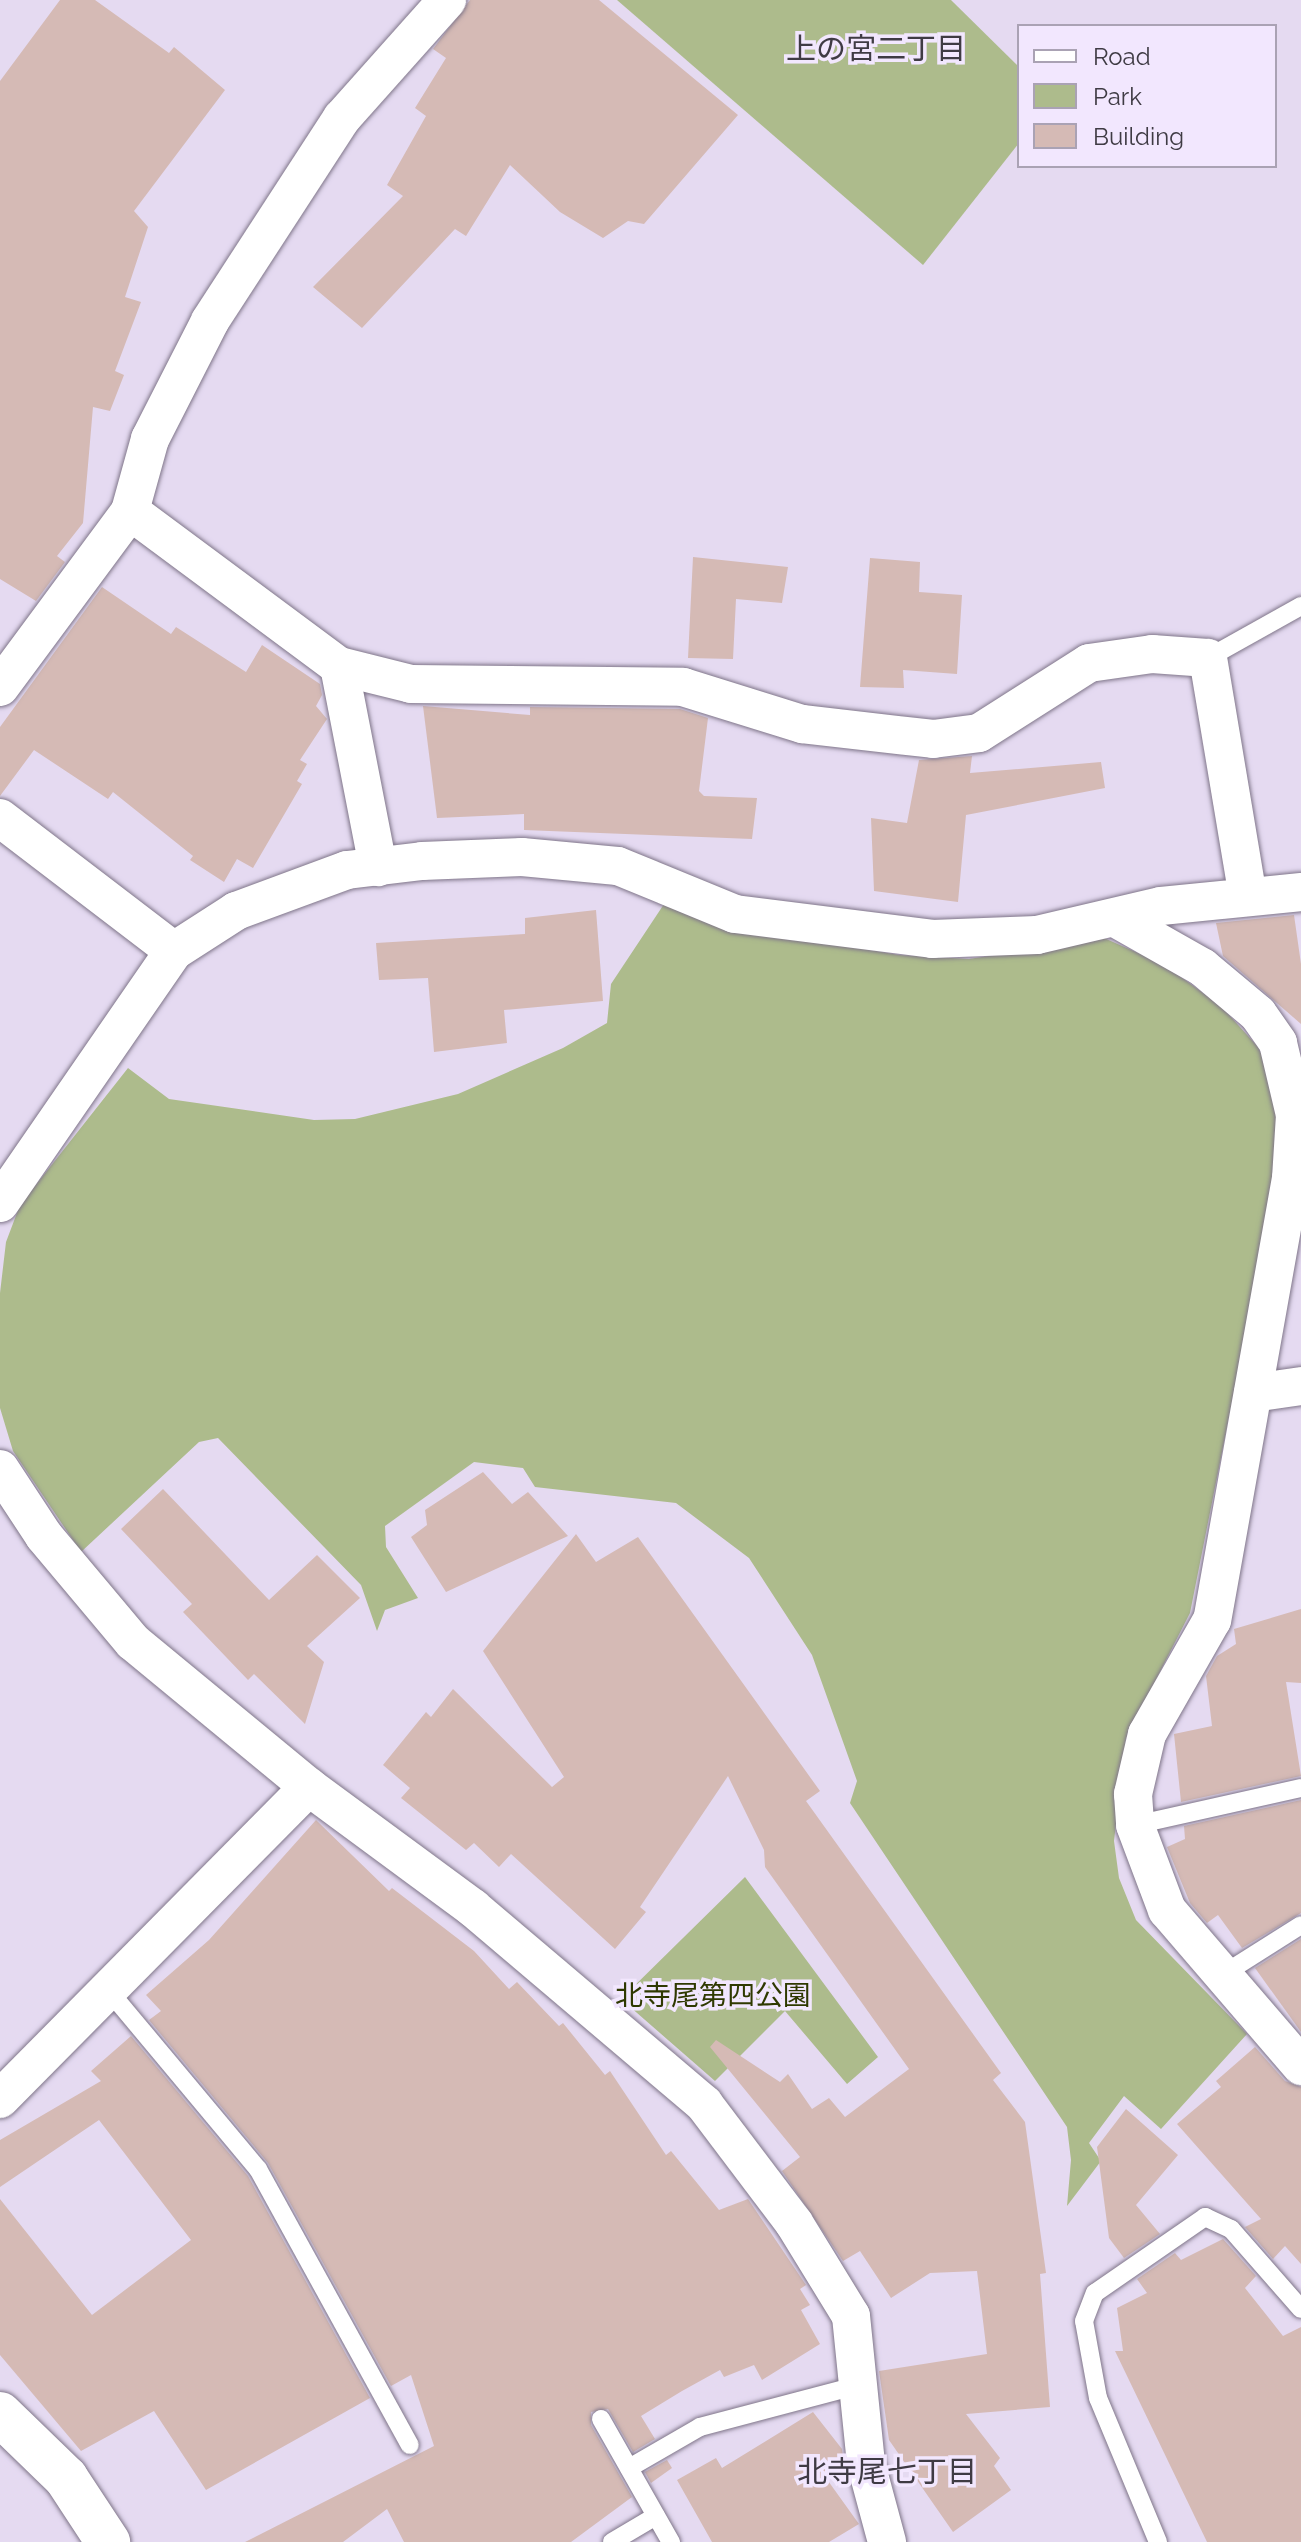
<!DOCTYPE html>
<html>
<head>
<meta charset="utf-8">
<style>
  body { margin:0 }
  #map { position:relative; width:1301px; height:2542px; overflow:hidden; background:#e5daf1; font-family:Raleway,"Noto Sans JP",sans-serif }
  div>[style] { position:absolute }
  .green>* { inset:0; background:#adbb8c }
  .building>* { inset:0; background:#d5bab5 }
  .roads { filter:drop-shadow(0 0 2px #7f7589) drop-shadow(0 0 2px #7f7589) }
  .service>* { height:18px; margin:-9px; padding:0 9px; transform-origin:9px; border-radius:9px; background:#fff }
  .minor>* { height:38px; margin:-19px; padding:0 19px; transform-origin:19px; border-radius:19px; background:#fff }
  .secondary>* { height:44px; margin:-22px; padding:0 22px; transform-origin:22px; border-radius:22px; background:#fff }
  span { translate:-50% -50%; white-space:nowrap; text-align:center; line-height:1.15; -webkit-text-stroke:7px #f2e7fe; paint-order:stroke }
  .park-label { font-size:28px; color:#2f3901 }
  .neighbourhood-label { font-size:30px; color:#3f3b44 }
  .legend { position:absolute; left:1017px; top:24px; width:260px; height:144px; box-sizing:border-box; background:#f2e7fe; border:2px solid #aaa2b4; margin:0; padding:10px 14px; list-style:none; font-size:24px; color:#3f3b44 }
  .legend li { display:flex; align-items:center; gap:16px; height:40px }
  .legend b { width:40px; border:2px solid #aaa2b4 }
</style>
</head>
<body>
<div id="map">
  <div class="green">
    <i style="clip-path:polygon(617px 0,951px 0,1019px 67px,1019px 143px,923px 265px)"></i>
    <i style="clip-path:polygon(668px 898px,733px 926px,899px 955px,969px 959px,1104px 938px,1163px 964px,1221px 1006px,1258px 1047px,1274px 1082px,1278px 1120px,1269px 1216px,1190px 1613px,1126px 1738px,1114px 1841px,1119px 1878px,1136px 1920px,1247px 2034px,1161px 2129px,1124px 2096px,1089px 2143px,1101px 2161px,1067px 2206px,1071px 2160px,1067px 2127px,850px 1803px,857px 1781px,812px 1655px,749px 1558px,676px 1503px,535px 1487px,523px 1468px,474px 1462px,385px 1526px,386px 1547px,418px 1598px,385px 1610px,377px 1631px,361px 1585px,218px 1438px,199px 1442px,81px 1552px,13px 1451px,0 1408px,0 1293px,6px 1242px,20px 1205px,128px 1068px,169px 1099px,314px 1120px,355px 1119px,458px 1094px,563px 1048px,607px 1023px,611px 984px)"></i>
    <i style="clip-path:polygon(745px 1877px,878px 2057px,847px 2084px,785px 2011px,715px 2081px,621px 1999px)"></i>
  </div>
  <div class="building">
    <i style="clip-path:polygon(60px 0,95px 0,169px 53px,174px 47px,225px 90px,134px 211px,148px 227px,125px 297px,141px 302px,115px 371px,124px 375px,110px 411px,93px 407px,83px 523px,57px 556px,65px 562px,36px 601px,0 579px,0 81px)"></i>
    <i style="clip-path:polygon(470px 0,599px 0,738px 115px,644px 224px,628px 221px,603px 238px,560px 212px,510px 165px,466px 236px,455px 229px,362px 328px,313px 287px,403px 196px,387px 185px,426px 116px,415px 108px,446px 58px,433px 49px)"></i>
    <i style="clip-path:polygon(693px 557px,788px 567px,782px 603px,736px 599px,733px 659px,688px 658px)"></i>
    <i style="clip-path:polygon(870px 558px,920px 562px,919px 592px,962px 595px,957px 674px,903px 670px,904px 688px,860px 687px)"></i>
    <i style="clip-path:polygon(102px 587px,171px 634px,176px 627px,246px 672px,262px 645px,320px 684px,322px 695px,316px 706px,327px 719px,300px 760px,307px 764px,297px 781px,302px 784px,253px 868px,237px 859px,224px 882px,190px 860px,193px 856px,113px 792px,108px 799px,34px 750px,0 796px,0 727px)"></i>
    <i style="clip-path:polygon(423px 706px,530px 715px,530px 707px,680px 709px,708px 718px,699px 791px,704px 796px,757px 798px,752px 839px,524px 830px,524px 814px,437px 818px)"></i>
    <i style="clip-path:polygon(972px 756px,970px 773px,1101px 762px,1105px 788px,966px 815px,958px 902px,874px 891px,871px 818px,907px 823px,919px 760px)"></i>
    <i style="clip-path:polygon(596px 910px,603px 1001px,504px 1010px,507px 1043px,434px 1052px,428px 978px,379px 980px,376px 943px,525px 934px,525px 918px)"></i>
    <i style="clip-path:polygon(1294px 915px,1301px 964px,1301px 1024px,1223px 956px,1216px 923px)"></i>
    <i style="clip-path:polygon(483px 1472px,512px 1504px,528px 1492px,568px 1536px,446px 1592px,411px 1537px,427px 1525px,425px 1510px)"></i>
    <i style="clip-path:polygon(163px 1489px,269px 1600px,317px 1555px,360px 1598px,307px 1646px,324px 1662px,305px 1724px,254px 1674px,248px 1680px,183px 1612px,192px 1604px,121px 1529px)"></i>
    <i style="clip-path:polygon(576px 1534px,596px 1562px,638px 1537px,820px 1791px,806px 1801px,1001px 2073px,993px 2080px,1025px 2122px,1046px 2273px,1040px 2274px,1050px 2407px,966px 2414px,1000px 2458px,994px 2466px,1011px 2490px,953px 2532px,889px 2440px,879px 2371px,987px 2354px,977px 2271px,930px 2273px,891px 2298px,860px 2251px,843px 2261px,782px 2171px,800px 2157px,710px 2047px,716px 2040px,780px 2082px,788px 2074px,812px 2109px,829px 2098px,845px 2117px,909px 2069px,765px 1867px,764px 1850px,728px 1776px,640px 1907px,646px 1912px,615px 1949px,511px 1854px,499px 1867px,474px 1843px,466px 1850px,401px 1798px,410px 1788px,383px 1765px,426px 1712px,431px 1717px,453px 1689px,552px 1787px,564px 1777px,483px 1651px)"></i>
    <i style="clip-path:polygon(1301px 1609px,1301px 1683px,1286px 1682px,1301px 1776px,1181px 1802px,1174px 1734px,1212px 1726px,1206px 1676px,1217px 1656px,1236px 1644px,1234px 1629px)"></i>
    <i style="clip-path:polygon(1301px 1800px,1301px 1913px,1242px 1948px,1218px 1915px,1207px 1923px,1190px 1903px,1167px 1847px,1185px 1839px,1184px 1826px)"></i>
    <i style="clip-path:polygon(316px 1820px,389px 1891px,392px 1888px,474px 1951px,509px 1989px,517px 1982px,559px 2026px,563px 2023px,605px 2075px,610px 2071px,666px 2155px,671px 2151px,719px 2210px,748px 2199px,806px 2285px,800px 2289px,810px 2305px,801px 2310px,820px 2344px,762px 2380px,754px 2365px,724px 2377px,720px 2370px,682px 2391px,641px 2416px,655px 2439px,633px 2452px,608px 2409px,591px 2412px,591px 2425px,632px 2497px,571px 2542px,404px 2542px,387px 2509px,343px 2542px,245px 2542px,434px 2446px,411px 2375px,391px 2386px,268px 2163px,149px 2020px,161px 2011px,146px 1995px,209px 1940px)"></i>
    <i style="clip-path:polygon(1301px 1939px,1301px 2032px,1255px 1968px)"></i>
    <i style="clip-path:polygon(131px 2036px,248px 2176px,370px 2398px,206px 2490px,154px 2411px,81px 2451px,0 2355px,0 2199px,92px 2315px,191px 2240px,99px 2120px,0 2187px,0 2140px,101px 2081px,91px 2071px)"></i>
    <i style="clip-path:polygon(1255px 2047px,1285px 2081px,1301px 2087px,1301px 2264px,1285px 2246px,1273px 2259px,1245px 2227px,1261px 2219px,1177px 2124px,1221px 2087px,1216px 2081px)"></i>
    <i style="clip-path:polygon(1126px 2109px,1178px 2155px,1136px 2205px,1160px 2234px,1124px 2258px,1109px 2238px,1097px 2147px)"></i>
    <i style="clip-path:polygon(1223px 2239px,1256px 2276px,1245px 2288px,1283px 2336px,1301px 2327px,1301px 2542px,1207px 2542px,1115px 2351px,1123px 2351px,1117px 2308px,1147px 2293px,1137px 2279px,1175px 2253px,1181px 2260px)"></i>
    <i style="clip-path:polygon(813px 2412px,842px 2449px,845px 2469px,826px 2478px,859px 2524px,829px 2542px,712px 2542px,677px 2480px,716px 2458px,722px 2468px)"></i>
    <i style="clip-path:polygon(667px 2460px,672px 2468px,651px 2483px,645px 2472px)"></i>
  </div>
  <div class="roads">
    <div class="service">
      <i style="left:1208px;top:658px;width:107px;rotate:-29.2deg"></i>
      <i style="left:1135px;top:1825px;width:170px;rotate:-12.6deg"></i>
      <i style="left:1222px;top:1975px;width:93px;rotate:-32.3deg"></i>
      <i style="left:109px;top:1991px;width:232px;rotate:50.1deg"></i>
      <i style="left:258px;top:2169px;width:315px;rotate:61.2deg"></i>
      <i style="left:601px;top:2419px;width:142px;rotate:60.4deg"></i>
      <i style="left:629px;top:2468px;width:82px;rotate:-30deg"></i>
      <i style="left:700px;top:2427px;width:160px;rotate:-14.8deg"></i>
      <i style="left:612px;top:2542px;width:51px;rotate:-30.6deg"></i>
      <i style="left:1158px;top:2542px;width:156px;rotate:-112.6deg"></i>
      <i style="left:1098px;top:2398px;width:78px;rotate:-100.3deg"></i>
      <i style="left:1084px;top:2321px;width:30px;rotate:-69deg"></i>
      <i style="left:1095px;top:2293px;width:134px;rotate:-34.6deg"></i>
      <i style="left:1205px;top:2217px;width:29px;rotate:25deg"></i>
      <i style="left:1231px;top:2229px;width:106px;rotate:48.8deg"></i>
    </div>
    <div class="minor">
      <i style="left:130px;top:511px;width:260px;rotate:36.6deg"></i>
      <i style="left:339px;top:666px;width:205px;rotate:79deg"></i>
      <i style="left:339px;top:666px;width:74px;rotate:14deg"></i>
      <i style="left:411px;top:684px;width:272px;rotate:0.6deg"></i>
      <i style="left:683px;top:687px;width:125px;rotate:17.3deg"></i>
      <i style="left:802px;top:724px;width:132px;rotate:6.5deg"></i>
      <i style="left:933px;top:739px;width:46px;rotate:-7.4deg"></i>
      <i style="left:979px;top:733px;width:130px;rotate:-32.5deg"></i>
      <i style="left:1089px;top:663px;width:64px;rotate:-8.1deg"></i>
      <i style="left:1152px;top:654px;width:56px;rotate:4.1deg"></i>
      <i style="left:1208px;top:658px;width:242px;rotate:80.5deg"></i>
      <i style="left:0;top:687px;width:219px;rotate:-53.5deg"></i>
      <i style="left:130px;top:511px;width:75px;rotate:-74.5deg"></i>
      <i style="left:150px;top:439px;width:132px;rotate:-63deg"></i>
      <i style="left:210px;top:321px;width:242px;rotate:-57deg"></i>
      <i style="left:342px;top:118px;width:158px;rotate:-48.3deg"></i>
      <i style="left:0;top:818px;width:219px;rotate:37.4deg"></i>
      <i style="left:1117px;top:919px;width:98px;rotate:29.5deg"></i>
      <i style="left:1202px;top:967px;width:73px;rotate:40deg"></i>
      <i style="left:1258px;top:1014px;width:35px;rotate:55deg"></i>
      <i style="left:1278px;top:1043px;width:74px;rotate:76.7deg"></i>
      <i style="left:1295px;top:1115px;width:63px;rotate:93.6deg"></i>
      <i style="left:1291px;top:1178px;width:449px;rotate:100.1deg"></i>
      <i style="left:1212px;top:1620px;width:131px;rotate:119.7deg"></i>
      <i style="left:1147px;top:1734px;width:62px;rotate:103.1deg"></i>
      <i style="left:1133px;top:1794px;width:31px;rotate:86deg"></i>
      <i style="left:1135px;top:1825px;width:91px;rotate:69.4deg"></i>
      <i style="left:1167px;top:1910px;width:206px;rotate:49.3deg"></i>
      <i style="left:0;top:1203px;width:306px;rotate:-55.4deg"></i>
      <i style="left:174px;top:951px;width:74px;rotate:-32.8deg"></i>
      <i style="left:236px;top:911px;width:118px;rotate:-20.3deg"></i>
      <i style="left:347px;top:870px;width:76px;rotate:-6.8deg"></i>
      <i style="left:422px;top:861px;width:100px;rotate:-2.3deg"></i>
      <i style="left:522px;top:857px;width:96px;rotate:5.4deg"></i>
      <i style="left:618px;top:866px;width:126px;rotate:22.3deg"></i>
      <i style="left:735px;top:914px;width:199px;rotate:7.2deg"></i>
      <i style="left:932px;top:939px;width:105px;rotate:-2.2deg"></i>
      <i style="left:1037px;top:935px;width:127px;rotate:-13.2deg"></i>
      <i style="left:1161px;top:906px;width:141px;rotate:-5.7deg"></i>
      <i style="left:1253px;top:1393px;width:49px;rotate:-8.3deg"></i>
      <i style="left:0;top:1469px;width:80px;rotate:56.7deg"></i>
      <i style="left:44px;top:1536px;width:138px;rotate:50deg"></i>
      <i style="left:133px;top:1642px;width:228px;rotate:39.5deg"></i>
      <i style="left:309px;top:1787px;width:204px;rotate:36.4deg"></i>
      <i style="left:473px;top:1908px;width:303px;rotate:40.3deg"></i>
      <i style="left:704px;top:2104px;width:149px;rotate:52.9deg"></i>
      <i style="left:794px;top:2223px;width:109px;rotate:58.5deg"></i>
      <i style="left:851px;top:2316px;width:149px;rotate:84.2deg"></i>
      <i style="left:866px;top:2464px;width:81px;rotate:74.9deg"></i>
      <i style="left:0;top:2099px;width:439px;rotate:-45.3deg"></i>
    </div>
    <div class="secondary">
      <i style="left:0;top:2414px;width:92px;rotate:44.1deg"></i>
      <i style="left:66px;top:2478px;width:77px;rotate:56.7deg"></i>
    </div>
  </div>
  <div class="park-label">
    <span style="left:713px;top:1996px">北寺尾第四公園</span>
  </div>
  <div class="neighbourhood-label">
    <span style="left:876px;top:49px">上の宮二丁目</span>
    <span style="left:887px;top:2472px">北寺尾七丁目</span>
  </div>
  <ul class="legend">
  <li><b style="height:10px;background:#fff"></b>Road</li>
  <li><b style="height:22px;background:#adbb8c"></b>Park</li>
  <li><b style="height:22px;background:#d5bab5"></b>Building</li>
  </ul>
</div>
</body>
</html>
